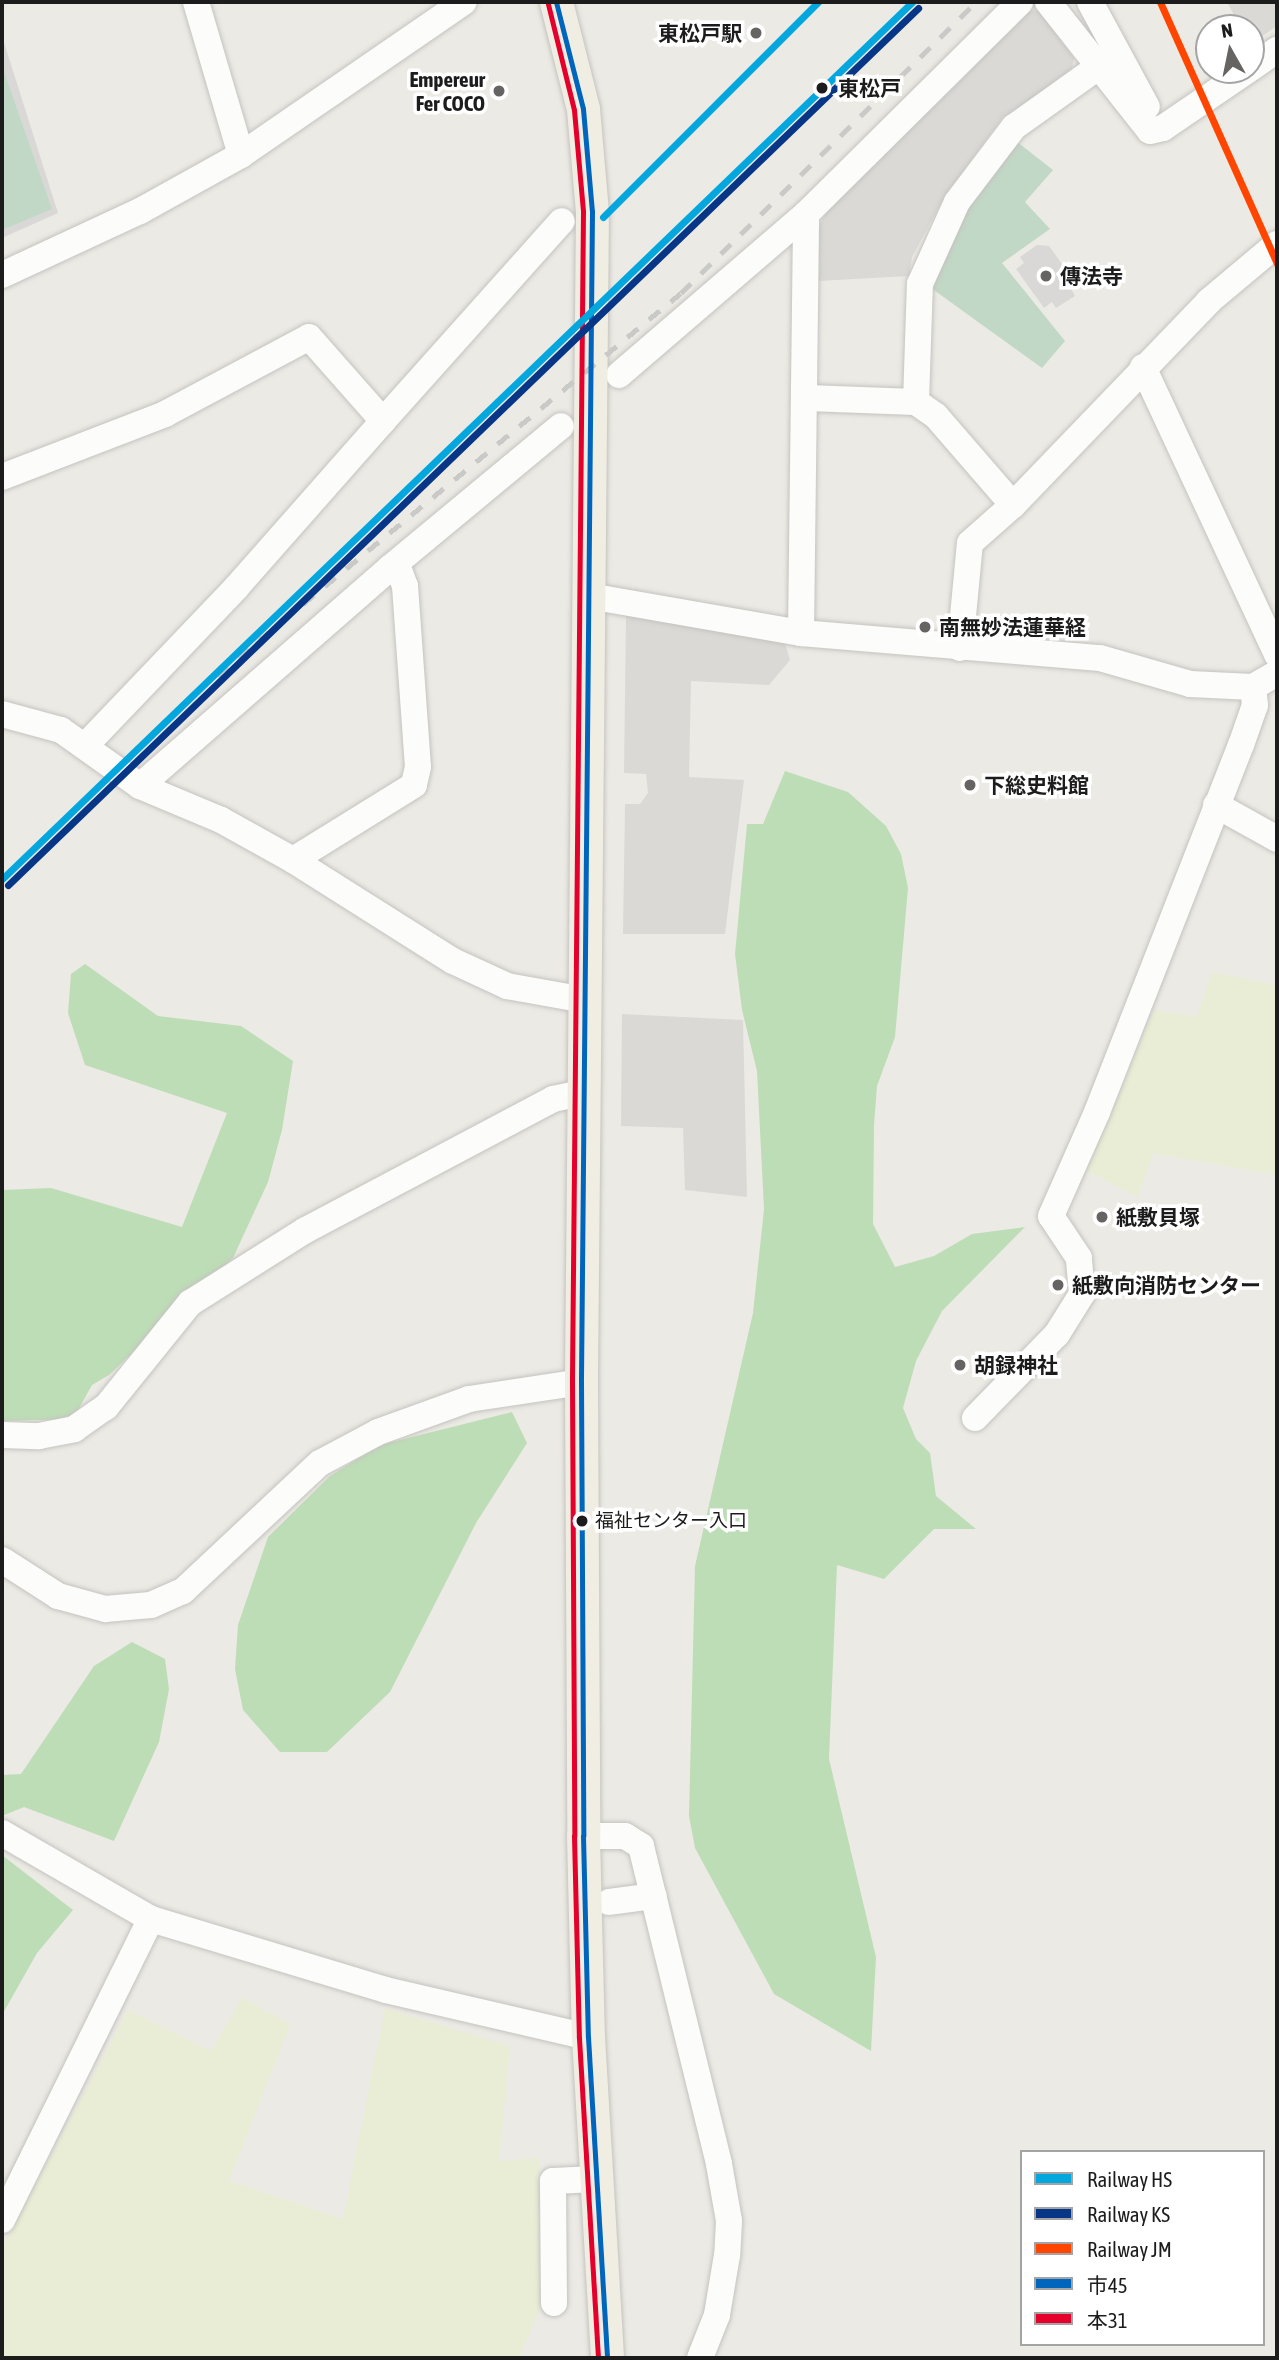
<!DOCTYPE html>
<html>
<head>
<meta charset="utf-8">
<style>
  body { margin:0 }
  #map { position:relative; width:1279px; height:2360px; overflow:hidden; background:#eceae4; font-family:"Asap Condensed","Noto Sans JP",sans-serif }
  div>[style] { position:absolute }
  .residential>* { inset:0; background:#dad9d6 }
  .religious>* { inset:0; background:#d9d8d6 }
  .farmland>* { inset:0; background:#e9edd5 }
  .forest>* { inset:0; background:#bdddb6 }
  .cemetery>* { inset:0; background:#c2d8c6 }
  .roads { filter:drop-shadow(0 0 2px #c4c3c0) drop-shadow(0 0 2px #c4c3c0) }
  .minor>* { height:26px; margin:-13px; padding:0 13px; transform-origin:13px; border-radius:13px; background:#fcfcfb }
  .major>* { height:33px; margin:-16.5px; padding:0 16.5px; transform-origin:16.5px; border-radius:16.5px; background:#f0ede3 }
  .rail>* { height:5px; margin-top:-2.5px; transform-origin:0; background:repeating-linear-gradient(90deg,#c9c9c8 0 14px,transparent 0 28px) }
  .bus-1>* { height:5px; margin:-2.5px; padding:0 2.5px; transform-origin:2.5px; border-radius:2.5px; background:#0065bd }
  .bus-2>* { height:5px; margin:-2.5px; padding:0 2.5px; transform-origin:2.5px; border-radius:2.5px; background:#e4002b }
  .rail-1>* { height:7px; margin:-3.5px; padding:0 3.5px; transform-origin:3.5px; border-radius:3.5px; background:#04a7dd }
  .rail-2>* { height:7px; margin:-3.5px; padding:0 3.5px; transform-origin:3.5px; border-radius:3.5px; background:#073686 }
  .rail-3>* { height:7px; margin:-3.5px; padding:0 3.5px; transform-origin:3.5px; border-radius:3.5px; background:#ff4500 }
  .dots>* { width:19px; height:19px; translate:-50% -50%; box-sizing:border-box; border:4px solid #fff; border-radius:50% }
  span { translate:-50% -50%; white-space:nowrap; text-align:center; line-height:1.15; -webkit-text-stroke:7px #fff; paint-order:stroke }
  .bus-label { font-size:19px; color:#1c1c1c }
  .left { translate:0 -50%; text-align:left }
  .poi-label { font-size:21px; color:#1c1c1c; font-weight:700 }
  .right { translate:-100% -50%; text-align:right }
  .stop-label { font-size:21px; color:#1c1c1c; font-weight:700 }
  .frame { position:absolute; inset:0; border:4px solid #1c1c1c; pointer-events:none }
  .legend { position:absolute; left:1020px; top:2150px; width:245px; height:196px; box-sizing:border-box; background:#fff; border:2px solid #a4a4a4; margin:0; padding:9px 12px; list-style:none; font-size:21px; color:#1c1c1c }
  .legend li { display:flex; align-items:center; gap:14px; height:35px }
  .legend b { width:35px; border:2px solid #a4a4a4 }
  .north { position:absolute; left:1195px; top:14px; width:70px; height:70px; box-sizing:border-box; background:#fff; border:2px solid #a4a4a4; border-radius:50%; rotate:351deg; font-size:19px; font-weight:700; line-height:28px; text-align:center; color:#1c1c1c }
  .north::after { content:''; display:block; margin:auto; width:24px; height:32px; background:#656462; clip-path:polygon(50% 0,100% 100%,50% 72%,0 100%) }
</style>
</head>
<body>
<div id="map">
  <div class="residential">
    <i style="clip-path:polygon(1227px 2px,1277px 2px,1277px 26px,1251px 44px,1251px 28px,1241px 28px)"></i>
    <i style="clip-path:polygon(1031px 10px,1043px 12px,1074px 58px,1071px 74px,1003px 117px,946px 194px,912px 257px,909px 276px,818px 281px,819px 227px,826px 212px)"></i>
    <i style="clip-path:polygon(626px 615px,785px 643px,790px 660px,769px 685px,691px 681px,689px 777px,744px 780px,725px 934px,623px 934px,625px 804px,640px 804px,648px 793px,646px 774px,624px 773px)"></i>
    <i style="clip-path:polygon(622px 1014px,743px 1020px,747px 1197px,685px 1190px,683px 1128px,621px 1126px)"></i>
  </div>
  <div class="religious">
    <i style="clip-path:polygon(2px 36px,58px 213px,2px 238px)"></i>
    <i style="clip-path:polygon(1037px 245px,1049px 246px,1077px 285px,1071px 289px,1075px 296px,1056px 308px,1052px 302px,1044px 308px,1016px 269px,1024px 263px,1020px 257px)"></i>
  </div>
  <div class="farmland">
    <i style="clip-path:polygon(1212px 972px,1277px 985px,1277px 1175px,1153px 1153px,1138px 1197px,1085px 1170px,1154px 1010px,1197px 1017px)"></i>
    <i style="clip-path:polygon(242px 1998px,290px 2024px,229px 2181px,343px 2219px,385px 2009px,510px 2046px,499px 2161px,539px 2158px,541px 2306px,519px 2358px,2px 2358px,2px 2248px,128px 2010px,211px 2051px)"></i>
  </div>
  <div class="forest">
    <i style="clip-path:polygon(785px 771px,848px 792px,886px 826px,901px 854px,908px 888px,895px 1037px,877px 1086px,874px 1125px,873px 1224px,895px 1267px,934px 1256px,972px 1234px,1025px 1227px,942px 1311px,916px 1361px,903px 1408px,916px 1439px,930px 1453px,936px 1496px,976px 1529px,934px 1529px,884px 1579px,837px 1565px,829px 1759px,876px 1957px,871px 2051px,774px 1994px,695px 1848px,689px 1816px,695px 1566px,753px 1313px,764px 1209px,757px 1071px,742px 1010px,735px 954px,747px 824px,763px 824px)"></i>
    <i style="clip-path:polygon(85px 964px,158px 1016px,241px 1026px,293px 1061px,282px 1130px,268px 1182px,233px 1258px,109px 1375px,92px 1385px,73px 1419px,2px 1421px,2px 1190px,51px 1188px,182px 1227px,227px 1113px,85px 1065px,68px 1013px,71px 974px)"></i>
    <i style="clip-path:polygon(512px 1412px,527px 1443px,476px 1523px,390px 1692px,327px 1752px,280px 1752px,243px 1710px,235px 1669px,238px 1625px,268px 1537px,330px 1476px,380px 1445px)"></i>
    <i style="clip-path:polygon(132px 1642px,165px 1659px,169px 1689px,159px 1742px,114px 1841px,24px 1807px,2px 1816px,2px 1775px,21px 1774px,94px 1666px)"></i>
    <i style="clip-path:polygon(2px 1855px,73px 1910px,37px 1953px,2px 2015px)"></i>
  </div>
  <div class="cemetery">
    <i style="clip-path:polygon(2px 66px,52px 209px,2px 230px)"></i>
    <i style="clip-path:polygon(1016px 141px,1053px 170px,1025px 202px,1050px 229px,1002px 263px,1065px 341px,1042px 368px,931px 288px,962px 211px)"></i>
  </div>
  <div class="roads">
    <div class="minor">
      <i style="left:196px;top:2px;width:159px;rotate:73.6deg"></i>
      <i style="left:1048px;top:2px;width:164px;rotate:51.7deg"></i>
      <i style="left:1150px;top:131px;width:13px;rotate:-13deg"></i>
      <i style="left:1163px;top:128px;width:103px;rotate:-34.3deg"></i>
      <i style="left:1090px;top:2px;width:119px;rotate:61.5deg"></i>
      <i style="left:1251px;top:68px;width:32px;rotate:-35deg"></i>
      <i style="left:2px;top:275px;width:152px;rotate:-24.9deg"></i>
      <i style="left:140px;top:211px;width:115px;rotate:-29deg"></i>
      <i style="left:241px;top:155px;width:270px;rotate:-34.5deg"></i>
      <i style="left:1143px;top:367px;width:318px;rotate:65deg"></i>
      <i style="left:619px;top:375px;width:247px;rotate:-40.7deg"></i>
      <i style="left:807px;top:398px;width:109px;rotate:2.1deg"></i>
      <i style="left:383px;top:421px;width:268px;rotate:-48.2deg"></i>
      <i style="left:2px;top:477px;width:175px;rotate:-21.1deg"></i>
      <i style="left:165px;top:414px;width:163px;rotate:-28.1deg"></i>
      <i style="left:309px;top:337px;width:112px;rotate:48.6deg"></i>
      <i style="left:383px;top:421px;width:222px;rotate:131.4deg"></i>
      <i style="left:236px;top:588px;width:216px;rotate:133.7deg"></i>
      <i style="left:1013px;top:505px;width:118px;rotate:-130.9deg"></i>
      <i style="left:936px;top:416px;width:24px;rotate:-145deg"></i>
      <i style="left:916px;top:402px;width:118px;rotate:-88.1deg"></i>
      <i style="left:920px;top:284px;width:90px;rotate:-65.7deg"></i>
      <i style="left:957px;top:202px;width:94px;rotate:-52.8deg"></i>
      <i style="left:1014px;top:127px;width:103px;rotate:-35.5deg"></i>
      <i style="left:390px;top:568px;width:222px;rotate:-39.7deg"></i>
      <i style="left:589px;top:596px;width:215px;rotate:9.9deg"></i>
      <i style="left:801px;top:633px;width:300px;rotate:4.8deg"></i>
      <i style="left:1100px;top:658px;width:94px;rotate:16.1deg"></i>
      <i style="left:1190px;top:684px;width:63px;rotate:2.7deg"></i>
      <i style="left:1253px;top:687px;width:28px;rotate:-30deg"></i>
      <i style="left:801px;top:633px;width:419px;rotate:-89.3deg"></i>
      <i style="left:806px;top:214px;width:301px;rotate:-44.7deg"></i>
      <i style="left:960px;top:648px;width:105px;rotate:-84.6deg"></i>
      <i style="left:970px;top:543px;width:57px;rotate:-41.5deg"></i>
      <i style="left:1013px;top:505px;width:283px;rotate:-46.1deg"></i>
      <i style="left:1209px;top:301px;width:89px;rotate:-40deg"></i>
      <i style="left:2px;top:714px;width:61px;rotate:15.2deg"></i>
      <i style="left:61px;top:730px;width:97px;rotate:35.3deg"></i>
      <i style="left:140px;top:786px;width:88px;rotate:22.8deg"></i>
      <i style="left:221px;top:820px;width:82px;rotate:29.1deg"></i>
      <i style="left:293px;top:860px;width:189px;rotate:32.3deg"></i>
      <i style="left:453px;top:961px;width:60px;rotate:24.8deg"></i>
      <i style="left:507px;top:986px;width:79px;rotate:10.2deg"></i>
      <i style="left:140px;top:786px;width:332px;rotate:-41.1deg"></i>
      <i style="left:390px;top:568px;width:11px;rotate:27deg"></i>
      <i style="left:400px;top:573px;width:14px;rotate:69deg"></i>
      <i style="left:405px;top:586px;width:181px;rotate:85.9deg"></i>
      <i style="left:418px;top:767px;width:18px;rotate:103deg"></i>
      <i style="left:414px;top:785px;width:142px;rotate:148.2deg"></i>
      <i style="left:1216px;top:805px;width:70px;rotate:29.1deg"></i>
      <i style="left:975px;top:1418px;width:117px;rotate:-45.7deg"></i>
      <i style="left:1057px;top:1334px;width:47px;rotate:-58deg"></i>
      <i style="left:1082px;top:1294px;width:36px;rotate:-95deg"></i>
      <i style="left:1079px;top:1258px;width:50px;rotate:-123.7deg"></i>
      <i style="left:1051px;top:1216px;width:114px;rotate:-66.1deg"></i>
      <i style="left:1097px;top:1112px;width:394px;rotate:-68.6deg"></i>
      <i style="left:1241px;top:745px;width:42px;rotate:-70.7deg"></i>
      <i style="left:1255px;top:705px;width:18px;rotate:-96deg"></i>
      <i style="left:2px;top:1435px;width:37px;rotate:2deg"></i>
      <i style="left:39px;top:1436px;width:36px;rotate:-11deg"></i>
      <i style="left:74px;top:1429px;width:39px;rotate:-35deg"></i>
      <i style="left:106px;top:1407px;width:134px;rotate:-51.1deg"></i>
      <i style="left:190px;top:1303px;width:135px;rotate:-32.3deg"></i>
      <i style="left:304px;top:1231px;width:282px;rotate:-27.9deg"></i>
      <i style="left:553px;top:1099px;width:33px;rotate:-12deg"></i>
      <i style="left:2px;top:1560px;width:67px;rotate:32.7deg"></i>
      <i style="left:58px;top:1596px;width:49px;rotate:15.5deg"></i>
      <i style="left:105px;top:1609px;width:46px;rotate:-5deg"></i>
      <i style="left:151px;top:1605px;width:35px;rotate:-24deg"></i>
      <i style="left:183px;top:1591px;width:187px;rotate:-43.1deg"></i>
      <i style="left:320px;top:1463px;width:66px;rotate:-28.1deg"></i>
      <i style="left:378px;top:1432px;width:97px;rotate:-19.9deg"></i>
      <i style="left:469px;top:1399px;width:113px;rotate:-8.6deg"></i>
      <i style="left:2px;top:1833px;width:172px;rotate:30deg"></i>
      <i style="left:151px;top:1919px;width:245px;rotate:16.8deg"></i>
      <i style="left:386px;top:1990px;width:207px;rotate:13.1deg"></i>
      <i style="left:583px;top:1836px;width:42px"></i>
      <i style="left:625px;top:1836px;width:19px;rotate:32deg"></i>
      <i style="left:641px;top:1846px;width:327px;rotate:76.2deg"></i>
      <i style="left:719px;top:2164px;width:58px;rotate:80deg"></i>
      <i style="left:729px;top:2221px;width:34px;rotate:93deg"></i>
      <i style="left:727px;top:2255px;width:61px;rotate:99.5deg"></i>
      <i style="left:717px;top:2315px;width:46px;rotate:111.6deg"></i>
      <i style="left:609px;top:1902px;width:45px;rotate:-7.6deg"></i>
      <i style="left:2px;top:2220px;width:336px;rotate:-63.7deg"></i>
      <i style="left:554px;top:2303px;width:122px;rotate:-90.5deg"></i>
      <i style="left:553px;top:2181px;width:42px;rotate:-2.7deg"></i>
    </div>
    <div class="major">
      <i style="left:556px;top:2px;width:110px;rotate:75.8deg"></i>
      <i style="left:583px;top:109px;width:102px;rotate:85deg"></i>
      <i style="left:592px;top:211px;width:1171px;rotate:90.54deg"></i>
      <i style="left:581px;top:1382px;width:454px;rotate:89.7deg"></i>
      <i style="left:583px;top:1836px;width:201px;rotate:88.6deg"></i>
      <i style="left:588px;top:2037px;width:322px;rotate:86.6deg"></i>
    </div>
  </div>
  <div class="rail">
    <i style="left:195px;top:693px;width:629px;rotate:-39.46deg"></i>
    <i style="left:681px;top:293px;width:414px;rotate:-44.6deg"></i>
  </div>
  <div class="bus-1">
    <i style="left:556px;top:2px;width:110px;rotate:75.8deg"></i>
    <i style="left:583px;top:109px;width:102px;rotate:85deg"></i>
    <i style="left:592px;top:211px;width:1171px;rotate:90.54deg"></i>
    <i style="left:581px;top:1382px;width:454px;rotate:89.7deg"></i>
    <i style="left:583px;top:1836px;width:201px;rotate:88.6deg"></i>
    <i style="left:588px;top:2037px;width:322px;rotate:86.6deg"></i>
  </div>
  <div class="bus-2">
    <i style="left:548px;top:4px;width:109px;rotate:76.2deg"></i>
    <i style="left:574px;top:110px;width:101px;rotate:84.9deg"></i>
    <i style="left:583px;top:211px;width:1171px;rotate:90.54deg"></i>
    <i style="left:572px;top:1382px;width:454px;rotate:89.7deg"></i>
    <i style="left:574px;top:1836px;width:202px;rotate:88.6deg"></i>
    <i style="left:579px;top:2038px;width:321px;rotate:86.6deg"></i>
  </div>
  <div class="rail-1">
    <i style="left:603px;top:217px;width:304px;rotate:-45deg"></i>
    <i style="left:2px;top:879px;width:1264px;rotate:-43.94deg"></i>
  </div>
  <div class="rail-2">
    <i style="left:8px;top:885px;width:1264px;rotate:-43.94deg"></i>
  </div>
  <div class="rail-3">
    <i style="left:1160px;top:2px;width:286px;rotate:65.9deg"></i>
  </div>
  <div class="dots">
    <i style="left:756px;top:33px;background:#656462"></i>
    <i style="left:822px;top:88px;background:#1c1c1c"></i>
    <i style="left:499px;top:91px;background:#656462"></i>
    <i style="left:1046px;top:276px;background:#656462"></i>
    <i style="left:925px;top:627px;background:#656462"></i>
    <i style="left:970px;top:785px;background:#656462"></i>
    <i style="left:1102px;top:1217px;background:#656462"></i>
    <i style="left:1058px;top:1285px;background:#656462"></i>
    <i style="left:960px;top:1365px;background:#656462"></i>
    <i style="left:582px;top:1521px;background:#1c1c1c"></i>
  </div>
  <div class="bus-label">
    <span class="left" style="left:595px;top:1521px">福祉センター入口</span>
  </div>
  <div class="poi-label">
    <span class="right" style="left:742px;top:33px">東松戸駅</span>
    <span class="right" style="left:485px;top:91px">Empereur<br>Fer COCO</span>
    <span class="left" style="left:1060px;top:276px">傳法寺</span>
    <span class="left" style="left:939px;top:627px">南無妙法蓮華経</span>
    <span class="left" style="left:984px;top:785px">下総史料館</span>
    <span class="left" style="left:1116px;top:1217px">紙敷貝塚</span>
    <span class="left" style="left:1072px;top:1285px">紙敷向消防センター</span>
    <span class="left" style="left:974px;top:1365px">胡録神社</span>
  </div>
  <div class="stop-label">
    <span class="left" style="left:838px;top:88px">東松戸</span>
  </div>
  <div class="frame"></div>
  <ul class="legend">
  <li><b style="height:9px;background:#04a7dd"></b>Railway HS</li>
  <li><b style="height:9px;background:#073686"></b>Railway KS</li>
  <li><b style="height:9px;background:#ff4500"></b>Railway JM</li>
  <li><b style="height:9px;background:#0065bd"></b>市45</li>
  <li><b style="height:9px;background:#e4002b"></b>本31</li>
  </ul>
  <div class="north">N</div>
</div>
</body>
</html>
